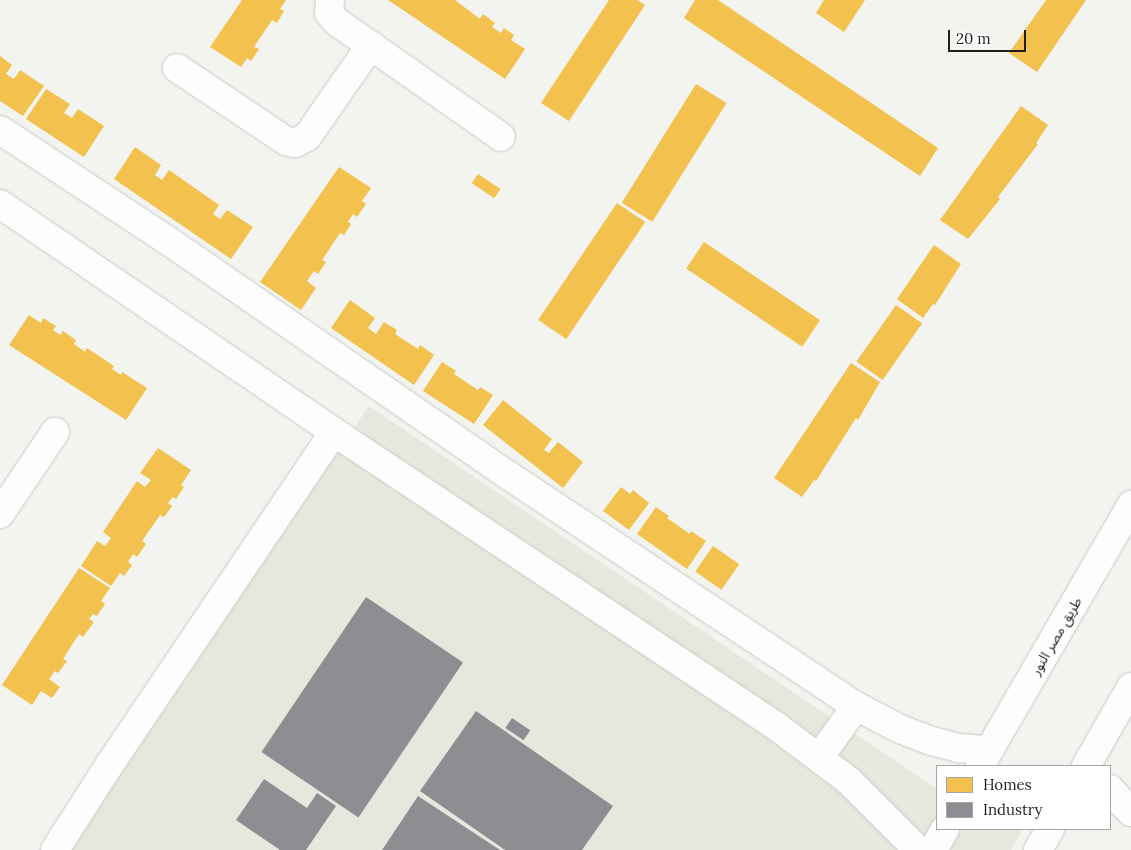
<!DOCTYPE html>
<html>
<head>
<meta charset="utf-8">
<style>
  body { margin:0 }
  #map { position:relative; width:1131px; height:850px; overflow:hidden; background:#f3f3ef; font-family:Lora,"Noto Sans Arabic",serif }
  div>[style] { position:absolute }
  .built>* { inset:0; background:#e8e7dd }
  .homes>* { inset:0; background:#f2c14e; transform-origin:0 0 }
  .industry>* { inset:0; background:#8d8d92; transform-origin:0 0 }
  .roads { filter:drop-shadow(0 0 1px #c9c9c6) drop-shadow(0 0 1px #c9c9c6) }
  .street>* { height:28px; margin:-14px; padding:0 14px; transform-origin:14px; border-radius:14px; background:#fdfdfd }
  .secondary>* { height:28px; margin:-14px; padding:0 14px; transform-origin:14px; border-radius:14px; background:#fdfdfd }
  span { translate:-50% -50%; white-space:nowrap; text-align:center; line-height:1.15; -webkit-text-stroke:5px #fff; paint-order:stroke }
  .street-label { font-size:14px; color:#201f1d }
  .legend { position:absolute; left:936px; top:765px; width:175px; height:65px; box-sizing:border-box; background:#fff; border:1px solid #a6a5a5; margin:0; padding:6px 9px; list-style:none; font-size:15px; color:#201f1d }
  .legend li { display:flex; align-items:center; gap:10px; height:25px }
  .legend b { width:25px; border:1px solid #a6a5a5 }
  .scale { position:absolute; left:948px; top:30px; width:78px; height:22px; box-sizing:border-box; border:2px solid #201f1d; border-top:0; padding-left:6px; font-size:15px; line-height:18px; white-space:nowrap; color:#201f1d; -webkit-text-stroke:4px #fff; paint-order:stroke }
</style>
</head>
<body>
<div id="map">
  <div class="built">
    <i style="clip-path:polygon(369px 406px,937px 789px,937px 829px,1023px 829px,1011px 850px,69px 850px)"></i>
  </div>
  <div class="homes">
    <i style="clip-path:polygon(242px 0,286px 0,280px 9px,284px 11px,277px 23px,272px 20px,254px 47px,259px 49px,251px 61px,247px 58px,241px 67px,210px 47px)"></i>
    <i style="clip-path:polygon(388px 0,455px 0,480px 19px,483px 14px,495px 23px,492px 27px,501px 33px,504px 28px,514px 35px,511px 40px,525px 49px,505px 79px)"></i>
    <i style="clip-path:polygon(609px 0,637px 0,645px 5px,569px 121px,541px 103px)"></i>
    <i style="clip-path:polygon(695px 0,718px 0,938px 148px,920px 176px,684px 18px)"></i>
    <i style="clip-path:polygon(824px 0,865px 0,844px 32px,816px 13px)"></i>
    <i style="clip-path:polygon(1046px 0,1086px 0,1037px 72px,1009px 53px)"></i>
    <i style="clip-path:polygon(0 56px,12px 65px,6px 74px,14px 79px,20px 70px,44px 86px,23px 116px,0 101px)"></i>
    <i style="left:696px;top:84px;width:36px;height:140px;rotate:32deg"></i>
    <i style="clip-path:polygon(46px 89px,70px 104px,64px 113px,72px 118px,78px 109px,104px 126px,84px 157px,26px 119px)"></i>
    <i style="clip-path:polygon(1021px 106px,1048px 125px,1036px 143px,1038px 144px,998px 197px,1000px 199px,968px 239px,940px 220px)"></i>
    <i style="clip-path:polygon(135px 147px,161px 165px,155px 175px,162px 180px,169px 170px,219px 205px,213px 214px,220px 219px,227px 210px,253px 227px,231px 259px,114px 179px)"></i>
    <i style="clip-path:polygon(339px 167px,371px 188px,362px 201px,366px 204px,357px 217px,353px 214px,348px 222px,351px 224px,344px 235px,340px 233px,322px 260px,326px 262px,318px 274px,314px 271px,307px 281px,316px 288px,301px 310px,260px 282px)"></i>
    <i style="left:478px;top:174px;width:27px;height:11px;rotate:34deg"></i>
    <i style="left:617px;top:203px;width:34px;height:141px;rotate:34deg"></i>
    <i style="left:704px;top:242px;width:140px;height:32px;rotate:34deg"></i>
    <i style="clip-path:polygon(934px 245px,961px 264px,935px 305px,933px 304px,923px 318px,897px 299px)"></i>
    <i style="clip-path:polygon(350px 300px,375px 318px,368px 328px,376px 334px,384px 322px,397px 330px,395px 334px,418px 349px,420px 345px,434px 355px,414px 385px,331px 328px)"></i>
    <i style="left:896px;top:305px;width:32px;height:69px;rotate:35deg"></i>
    <i style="clip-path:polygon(29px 315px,41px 323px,43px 318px,56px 326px,53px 330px,60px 335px,63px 331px,76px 340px,74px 344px,85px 352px,87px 348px,114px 366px,112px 369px,121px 375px,122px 372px,147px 388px,126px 420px,9px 345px)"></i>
    <i style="clip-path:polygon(442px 362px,456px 371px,454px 374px,478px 390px,480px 387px,493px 395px,474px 424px,423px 391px)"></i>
    <i style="clip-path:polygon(851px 363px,880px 382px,858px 420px,856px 418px,816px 481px,814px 480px,802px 497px,774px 478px)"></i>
    <i style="clip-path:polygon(503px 400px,552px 439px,544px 450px,549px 453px,558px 442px,583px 462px,563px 488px,483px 425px)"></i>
    <i style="clip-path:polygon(158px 448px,191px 470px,181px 485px,184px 487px,176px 499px,173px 497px,168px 503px,172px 506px,164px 517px,160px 515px,142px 541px,146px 544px,137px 557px,133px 554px,128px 562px,132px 565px,124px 576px,120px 573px,111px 586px,81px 566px,97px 541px,105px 546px,111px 538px,103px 532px,137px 481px,145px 487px,151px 480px,140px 473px)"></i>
    <i style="clip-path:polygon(621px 487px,630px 494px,633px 490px,649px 503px,629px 530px,603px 511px)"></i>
    <i style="clip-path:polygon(656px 507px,669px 516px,667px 518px,690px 534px,691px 531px,706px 541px,687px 569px,637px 534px)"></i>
    <i style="left:713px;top:546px;width:32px;height:31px;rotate:35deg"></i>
    <i style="clip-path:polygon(79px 568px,110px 588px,101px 601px,105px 604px,97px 616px,93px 614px,89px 619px,94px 622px,83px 637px,79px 634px,63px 659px,67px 661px,58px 673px,55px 671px,49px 679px,60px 687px,52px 698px,41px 691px,32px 705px,2px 685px)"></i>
  </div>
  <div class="industry">
    <i style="left:366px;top:597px;width:117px;height:187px;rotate:34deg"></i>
    <i style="clip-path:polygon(476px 711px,613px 806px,582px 850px,505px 850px,420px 791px)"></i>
    <i style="left:512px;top:718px;width:22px;height:12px;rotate:34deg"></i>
    <i style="clip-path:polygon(264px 779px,307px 808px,317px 793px,336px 806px,306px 850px,280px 850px,236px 820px)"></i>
    <i style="clip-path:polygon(418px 796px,500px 850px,382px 850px)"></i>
  </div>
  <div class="roads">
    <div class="street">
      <i style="left:330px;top:0;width:13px;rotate:94deg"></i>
      <i style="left:329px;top:13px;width:12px;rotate:48deg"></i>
      <i style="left:337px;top:22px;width:200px;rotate:35deg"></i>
      <i style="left:177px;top:68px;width:131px;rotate:33.8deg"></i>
      <i style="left:286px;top:141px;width:9px;rotate:13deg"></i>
      <i style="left:295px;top:143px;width:13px;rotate:-27deg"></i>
      <i style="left:307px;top:137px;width:112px;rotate:-55.2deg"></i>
      <i style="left:0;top:130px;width:200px;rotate:33.4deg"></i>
      <i style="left:167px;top:240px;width:414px;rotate:34.6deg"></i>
      <i style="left:508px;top:475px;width:418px;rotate:33.6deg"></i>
      <i style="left:856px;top:706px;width:50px;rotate:27.6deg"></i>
      <i style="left:900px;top:729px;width:34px;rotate:21deg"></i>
      <i style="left:932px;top:741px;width:28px;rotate:15deg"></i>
      <i style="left:959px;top:748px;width:30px;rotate:4deg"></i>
      <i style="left:0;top:204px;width:404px;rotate:34.3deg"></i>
      <i style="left:334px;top:432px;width:531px;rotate:33.63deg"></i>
      <i style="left:776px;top:726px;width:90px;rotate:36.9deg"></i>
      <i style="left:848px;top:780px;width:99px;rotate:45deg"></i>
      <i style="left:0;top:514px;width:99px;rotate:-56.1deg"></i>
      <i style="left:819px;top:758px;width:64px;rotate:-54.6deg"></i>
      <i style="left:1110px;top:789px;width:31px;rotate:48deg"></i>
      <i style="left:55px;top:850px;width:102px;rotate:-57.4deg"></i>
      <i style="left:110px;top:764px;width:400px;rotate:-56deg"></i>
    </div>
    <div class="secondary">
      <i style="left:980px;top:766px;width:302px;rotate:-59.9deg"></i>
      <i style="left:1086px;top:766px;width:91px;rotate:-60.3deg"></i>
      <i style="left:933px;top:850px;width:24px;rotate:-60deg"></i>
      <i style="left:1038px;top:850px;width:24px;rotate:-60deg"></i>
    </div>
  </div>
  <div class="street-label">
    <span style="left:1056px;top:636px;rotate:-60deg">طريق مصر النور</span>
  </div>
  <ul class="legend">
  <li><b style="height:14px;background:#f2c14e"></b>Homes</li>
  <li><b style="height:14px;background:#8d8d92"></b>Industry</li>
  </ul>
  <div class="scale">20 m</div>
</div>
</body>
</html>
